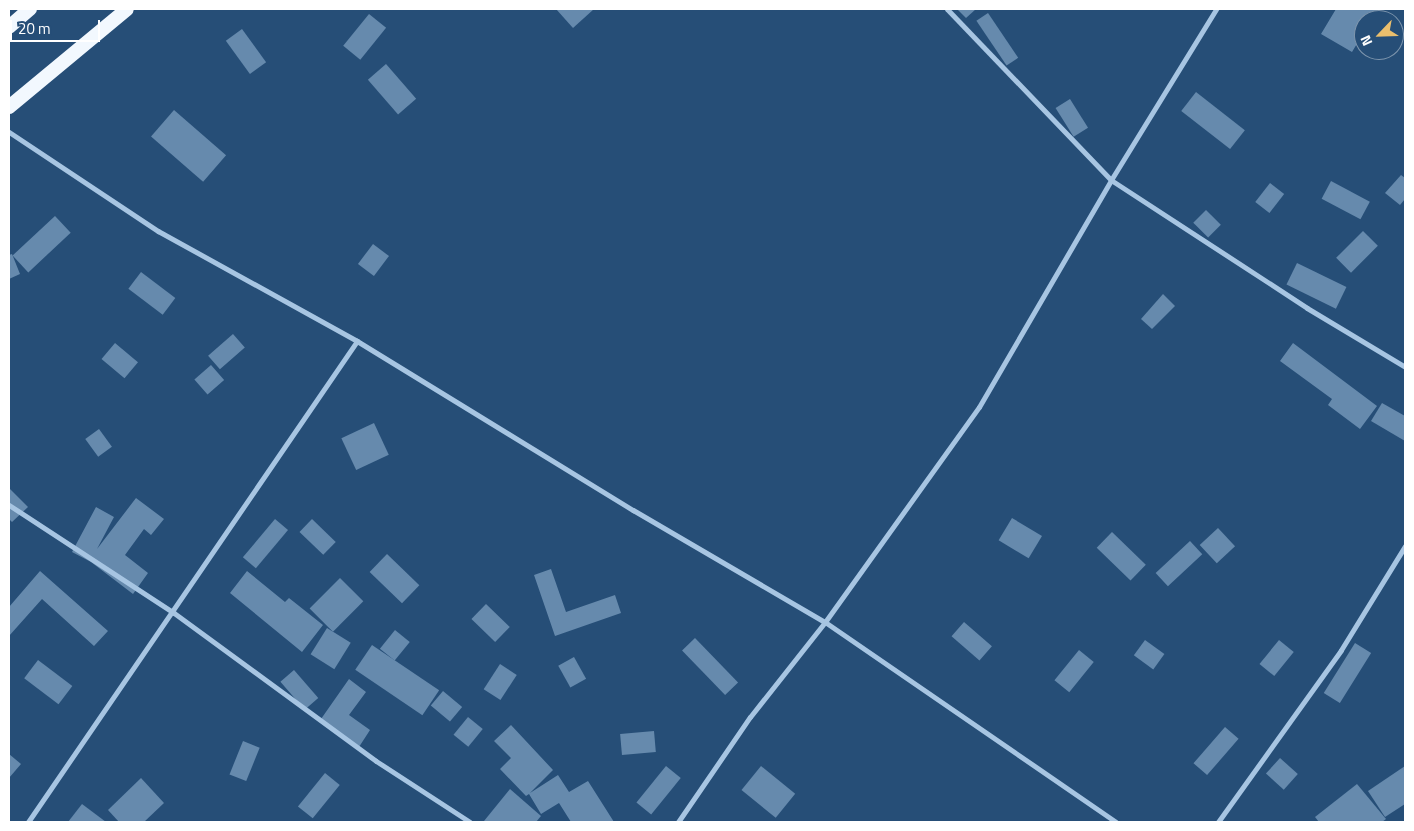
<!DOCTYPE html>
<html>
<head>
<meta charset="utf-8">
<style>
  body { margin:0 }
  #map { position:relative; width:1414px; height:831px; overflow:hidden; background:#264e77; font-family:"Titillium Web",sans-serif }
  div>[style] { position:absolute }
  .building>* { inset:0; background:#668aad; transform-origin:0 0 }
  .minor>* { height:5px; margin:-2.5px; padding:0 2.5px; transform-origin:2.5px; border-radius:2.5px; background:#a7c5e2 }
  .trunk>* { height:14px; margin:-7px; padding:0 7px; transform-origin:7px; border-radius:7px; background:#f2f8fe }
  span { translate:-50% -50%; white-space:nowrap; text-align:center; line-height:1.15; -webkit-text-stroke:4.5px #264e77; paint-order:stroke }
  .frame { position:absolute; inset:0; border:10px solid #fff; pointer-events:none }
  .north { position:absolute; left:1354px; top:10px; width:50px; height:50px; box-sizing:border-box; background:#264e77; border:1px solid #7d95ad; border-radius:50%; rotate:246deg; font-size:14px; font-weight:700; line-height:20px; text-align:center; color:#fff }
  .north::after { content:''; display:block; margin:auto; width:18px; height:22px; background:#ebbf6d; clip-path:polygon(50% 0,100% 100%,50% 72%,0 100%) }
  .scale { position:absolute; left:10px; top:20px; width:90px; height:22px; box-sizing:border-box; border:2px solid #fff; border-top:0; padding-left:6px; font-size:15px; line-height:18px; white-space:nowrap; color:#fff; -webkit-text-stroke:4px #264e77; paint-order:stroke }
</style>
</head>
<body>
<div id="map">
  <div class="building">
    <i style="clip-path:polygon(556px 9px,594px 9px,573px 28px)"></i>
    <i style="clip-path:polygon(957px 9px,976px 9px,966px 18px)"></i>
    <i style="clip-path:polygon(1336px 9px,1378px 9px,1371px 20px,1364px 20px,1364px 32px,1352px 52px,1321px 34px)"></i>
    <i style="left:988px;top:13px;width:54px;height:14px;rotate:56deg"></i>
    <i style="left:369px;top:14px;width:22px;height:41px;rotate:39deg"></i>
    <i style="left:242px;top:29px;width:41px;height:20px;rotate:54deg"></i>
    <i style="left:386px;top:64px;width:46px;height:24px;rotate:49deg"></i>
    <i style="left:1196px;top:92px;width:62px;height:24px;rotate:38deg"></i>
    <i style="left:1070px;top:99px;width:34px;height:17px;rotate:58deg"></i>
    <i style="left:174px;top:110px;width:69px;height:35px;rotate:41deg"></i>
    <i style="clip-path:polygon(1401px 175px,1405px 178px,1405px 199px,1400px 205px,1385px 193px)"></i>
    <i style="left:1331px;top:181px;width:44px;height:20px;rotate:28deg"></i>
    <i style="left:1270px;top:183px;width:18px;height:24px;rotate:38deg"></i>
    <i style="left:1206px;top:210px;width:21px;height:18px;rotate:45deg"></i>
    <i style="left:55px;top:216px;width:23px;height:58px;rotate:47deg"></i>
    <i style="left:1363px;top:231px;width:21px;height:38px;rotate:45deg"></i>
    <i style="left:373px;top:244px;width:20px;height:25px;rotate:37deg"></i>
    <i style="clip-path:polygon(12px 254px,20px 274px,9px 279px,9px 255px)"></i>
    <i style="left:1297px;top:263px;width:55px;height:24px;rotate:26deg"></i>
    <i style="left:141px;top:272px;width:43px;height:21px;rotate:37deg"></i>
    <i style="clip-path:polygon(1163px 294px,1175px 306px,1152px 329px,1141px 319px)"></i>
    <i style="left:233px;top:334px;width:18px;height:33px;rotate:49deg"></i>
    <i style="left:115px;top:343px;width:30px;height:21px;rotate:40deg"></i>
    <i style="clip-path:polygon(1293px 343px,1377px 406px,1360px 429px,1328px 405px,1332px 399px,1280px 361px)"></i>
    <i style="left:211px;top:365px;width:20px;height:22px;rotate:49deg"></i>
    <i style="clip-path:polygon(1382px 403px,1405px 416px,1405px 441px,1371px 421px)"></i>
    <i style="left:374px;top:423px;width:35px;height:36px;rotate:65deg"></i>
    <i style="left:99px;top:429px;width:22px;height:17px;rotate:54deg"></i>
    <i style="clip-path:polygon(10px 489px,28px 507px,12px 522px,9px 519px)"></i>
    <i style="clip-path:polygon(136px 498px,164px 519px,151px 535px,144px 529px,125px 555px,148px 573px,133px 594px,91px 562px,72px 552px,96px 507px,114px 517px,97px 549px)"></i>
    <i style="left:1012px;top:518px;width:35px;height:26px;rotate:31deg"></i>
    <i style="left:275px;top:519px;width:17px;height:50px;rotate:40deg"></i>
    <i style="left:312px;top:519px;width:33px;height:18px;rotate:44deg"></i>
    <i style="left:1218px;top:528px;width:25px;height:25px;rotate:47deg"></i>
    <i style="left:1112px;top:532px;width:47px;height:22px;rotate:44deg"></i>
    <i style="left:1190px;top:541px;width:18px;height:47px;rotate:47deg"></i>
    <i style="left:387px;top:554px;width:45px;height:25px;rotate:44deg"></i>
    <i style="clip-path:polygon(551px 569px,566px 612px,615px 595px,621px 613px,555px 636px,534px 575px)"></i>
    <i style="clip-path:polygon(40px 571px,108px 631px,94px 646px,42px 599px,9px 636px,9px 607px)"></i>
    <i style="clip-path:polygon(247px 571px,285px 602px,289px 598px,323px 625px,302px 652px,230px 593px)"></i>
    <i style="left:340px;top:578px;width:33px;height:43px;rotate:45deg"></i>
    <i style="left:486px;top:604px;width:33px;height:21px;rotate:44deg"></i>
    <i style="left:964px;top:622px;width:37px;height:19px;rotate:41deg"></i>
    <i style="left:327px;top:628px;width:28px;height:31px;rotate:32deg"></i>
    <i style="left:395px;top:630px;width:19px;height:24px;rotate:39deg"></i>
    <i style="left:695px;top:638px;width:62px;height:18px;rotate:46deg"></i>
    <i style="left:1145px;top:640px;width:24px;height:19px;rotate:36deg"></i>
    <i style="left:1279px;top:640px;width:19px;height:31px;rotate:39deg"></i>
    <i style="left:1355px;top:643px;width:19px;height:59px;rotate:32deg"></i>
    <i style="left:372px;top:645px;width:81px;height:30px;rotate:34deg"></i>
    <i style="left:1079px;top:650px;width:19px;height:39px;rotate:39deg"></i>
    <i style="left:574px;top:657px;width:25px;height:18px;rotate:61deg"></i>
    <i style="left:38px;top:660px;width:43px;height:23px;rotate:37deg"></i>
    <i style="left:500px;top:664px;width:20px;height:30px;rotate:33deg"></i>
    <i style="left:294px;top:670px;width:37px;height:18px;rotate:49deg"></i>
    <i style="clip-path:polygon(349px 679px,366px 692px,349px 715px,370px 730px,359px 747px,321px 719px)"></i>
    <i style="left:443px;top:691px;width:25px;height:19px;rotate:40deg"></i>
    <i style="left:468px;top:717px;width:19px;height:23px;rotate:39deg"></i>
    <i style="clip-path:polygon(511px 725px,553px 770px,530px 793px,558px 775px,569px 792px,588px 781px,614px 822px,571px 822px,559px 803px,541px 814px,529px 794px,526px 796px,500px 769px,511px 758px,494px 741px)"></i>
    <i style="left:1225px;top:727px;width:18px;height:48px;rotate:41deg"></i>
    <i style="left:654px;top:731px;width:21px;height:34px;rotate:85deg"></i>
    <i style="left:243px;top:741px;width:18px;height:36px;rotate:22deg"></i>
    <i style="clip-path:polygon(9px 754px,21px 764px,9px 778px)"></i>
    <i style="left:1280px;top:758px;width:24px;height:21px;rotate:42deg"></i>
    <i style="left:666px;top:766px;width:19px;height:47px;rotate:39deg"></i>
    <i style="left:761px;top:766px;width:44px;height:31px;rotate:39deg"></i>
    <i style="clip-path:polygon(1405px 766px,1405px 804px,1385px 817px,1368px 791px)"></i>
    <i style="left:325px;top:773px;width:19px;height:43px;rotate:39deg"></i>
    <i style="clip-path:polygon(141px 778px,164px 803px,144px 822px,119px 822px,108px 810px)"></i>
    <i style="clip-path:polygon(1357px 784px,1386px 819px,1382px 822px,1319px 822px,1315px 817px)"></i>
    <i style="clip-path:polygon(510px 789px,541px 816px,536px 822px,484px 821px)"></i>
    <i style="clip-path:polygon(82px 804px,106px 822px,68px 822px)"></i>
  </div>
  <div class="minor">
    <i style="left:947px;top:9px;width:237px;rotate:46.2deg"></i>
    <i style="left:1111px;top:180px;width:234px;rotate:33.1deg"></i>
    <i style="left:1307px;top:308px;width:114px;rotate:31deg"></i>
    <i style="left:9px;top:132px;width:179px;rotate:33.6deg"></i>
    <i style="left:158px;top:231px;width:227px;rotate:28.9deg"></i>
    <i style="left:357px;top:341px;width:324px;rotate:31.5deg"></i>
    <i style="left:633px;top:510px;width:222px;rotate:30.3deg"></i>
    <i style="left:825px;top:622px;width:353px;rotate:34.5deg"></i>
    <i style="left:9px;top:505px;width:197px;rotate:33.2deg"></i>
    <i style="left:174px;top:613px;width:250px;rotate:36.2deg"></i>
    <i style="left:376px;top:761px;width:112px;rotate:33deg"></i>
    <i style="left:28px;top:822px;width:583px;rotate:-55.63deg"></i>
    <i style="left:678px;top:822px;width:127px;rotate:-55.6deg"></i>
    <i style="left:750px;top:717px;width:121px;rotate:-51.7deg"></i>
    <i style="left:825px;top:622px;width:264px;rotate:-54.4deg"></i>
    <i style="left:979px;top:407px;width:263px;rotate:-59.8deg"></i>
    <i style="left:1111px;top:180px;width:201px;rotate:-58.4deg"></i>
    <i style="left:1218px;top:822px;width:211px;rotate:-54.4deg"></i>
    <i style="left:1341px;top:650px;width:122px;rotate:-58.4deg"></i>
  </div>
  <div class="trunk">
    <i style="left:9px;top:27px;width:28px;rotate:-41deg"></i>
    <i style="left:9px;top:107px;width:153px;rotate:-39.7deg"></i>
  </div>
  <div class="frame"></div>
  <div class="north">N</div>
  <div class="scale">20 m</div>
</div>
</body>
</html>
